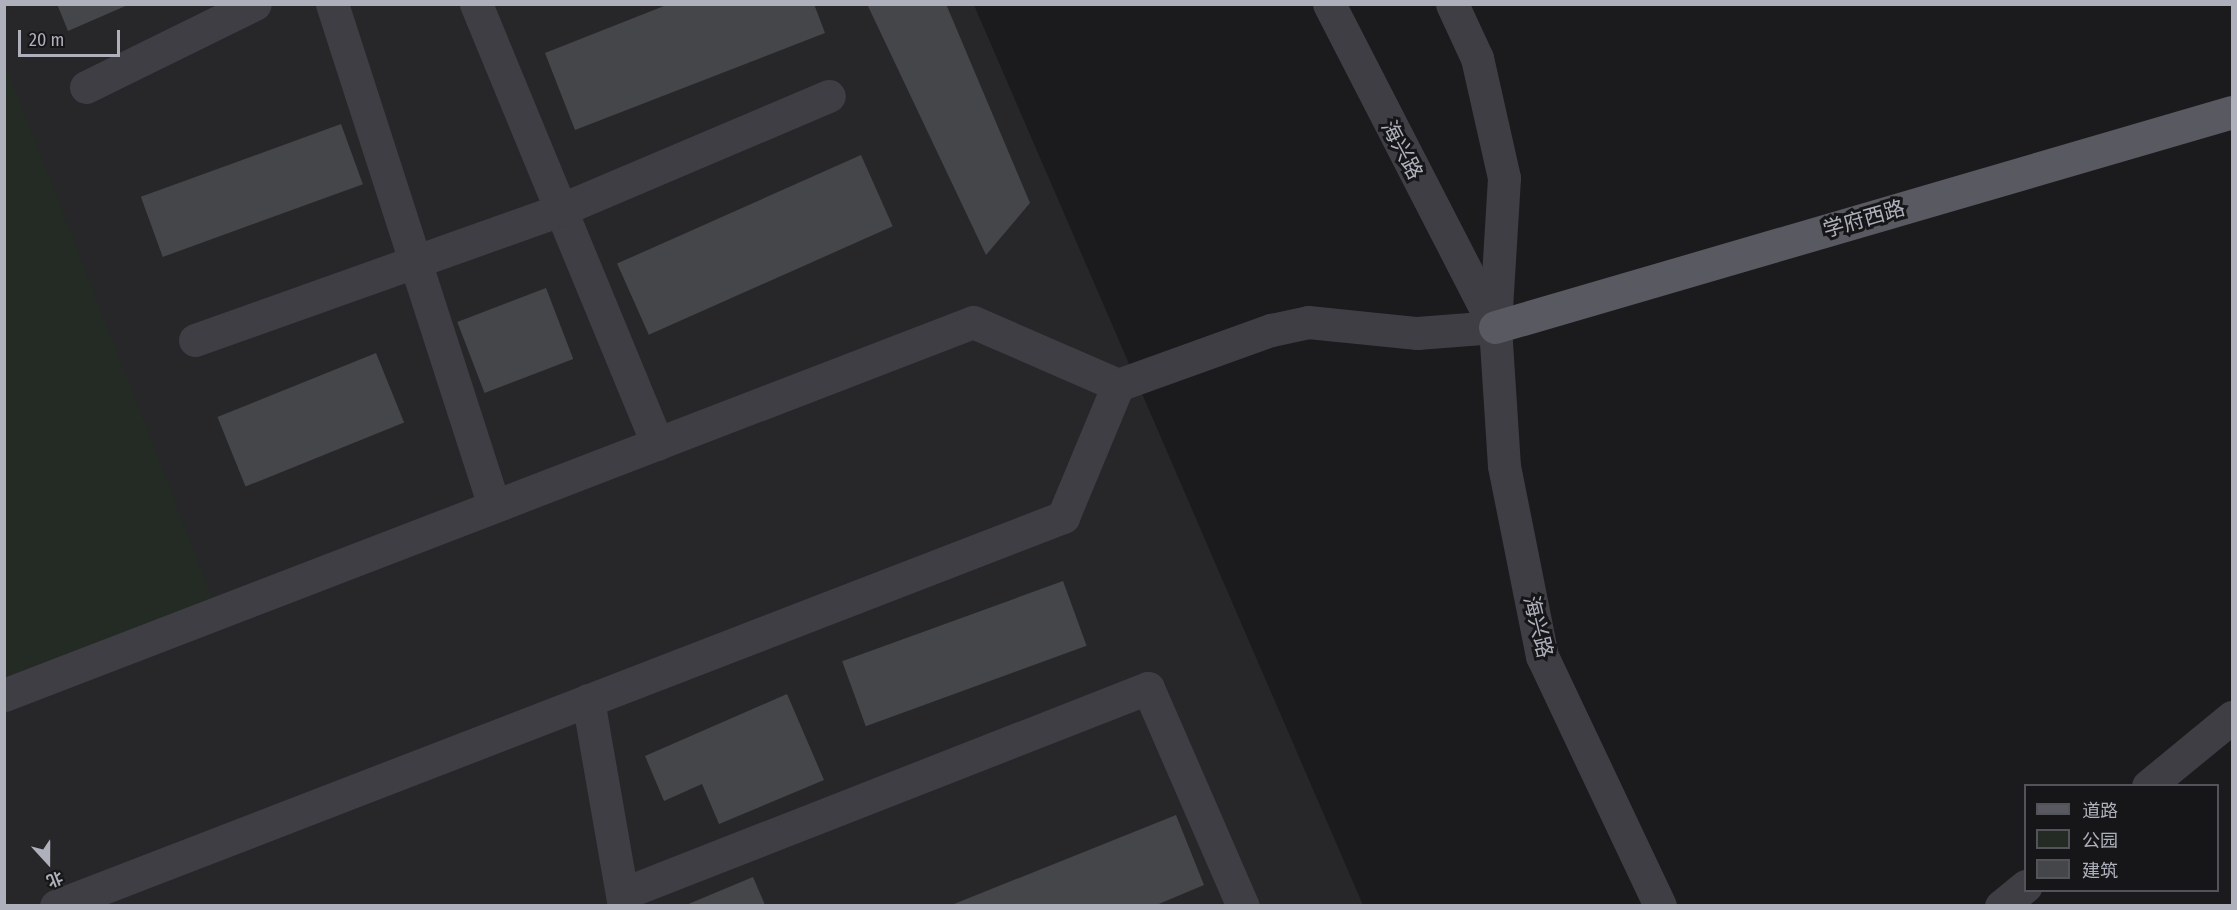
<!DOCTYPE html>
<meta charset="utf-8">
<style>
body{margin:0}
#map{position:relative;width:2237px;height:910px;overflow:hidden;background:#1b1b1d;font-family:"Fira Sans Condensed","Noto Sans SC",sans-serif}
div>[style]{position:absolute}
.built>*{inset:0;background:#27272a}
.green>*{inset:0;background:#232b24}
.building>*{inset:0;background:#45464a;transform-origin:0 0}
.minor>*{height:33px;margin:-16.5px;padding:0 16.5px;transform-origin:16.5px;border-radius:16.5px;background:#3e3e44}
.major>*{height:33px;margin:-16.5px;padding:0 16.5px;transform-origin:16.5px;border-radius:16.5px;background:#585961}
span{translate:-50% -50%;white-space:nowrap;text-align:center;line-height:1.15;-webkit-text-stroke:6px #161618;paint-order:stroke}
.street-label{font-size:21px;color:#aeb1bc}
.frame{position:absolute;inset:0;border:6px solid #aeb1bc;pointer-events:none}
.legend{position:absolute;left:2024px;top:784px;width:195px;height:108px;box-sizing:border-box;background:#161618;border:2px solid #53545a;margin:0;padding:8px 10px;list-style:none;font-size:18px;color:#aeb1bc}
.legend li{display:flex;align-items:center;gap:12px;height:30px}
.legend b{width:30px;border:2px solid #53545a}
.north{position:absolute;left:18px;top:832px;width:60px;height:60px;-webkit-text-stroke:4px #161618;paint-order:stroke;rotate:159deg;font-size:16px;font-weight:700;line-height:24px;text-align:center;color:#aeb1bc}
.north::after{content:'';display:block;margin:auto;width:21px;height:27px;background:#aeb1bc;clip-path:polygon(50% 0,100% 100%,50% 72%,0 100%)}
.scale{position:absolute;left:18px;top:30px;width:102px;height:27px;box-sizing:border-box;border:3px solid #aeb1bc;border-top:0;padding-left:8px;font-size:18px;line-height:21px;white-space:nowrap;color:#aeb1bc;-webkit-text-stroke:4px #161618;paint-order:stroke}
</style>
<div id="map">
<div class="built">
<i style="clip-path:polygon(5px 4px,974px 5px,1363px 905px,5px 906px)"></i>
</div>
<div class="green">
<i style="clip-path:polygon(4px 61px,218px 612px,4px 695px)"></i>
</div>
<div class="building">
<i style="clip-path:polygon(57px 4px,130px 4px,68px 31px)"></i>
<i style="clip-path:polygon(669px 4px,814px 4px,825px 33px,575px 130px,545px 53px)"></i>
<i style="clip-path:polygon(867px 4px,946px 4px,1030px 203px,986px 255px)"></i>
<i style="left:341px;top:124px;width:64px;height:213px;rotate:70deg"></i>
<i style="left:861px;top:155px;width:78px;height:267px;rotate:66deg"></i>
<i style="left:546px;top:288px;width:76px;height:95px;rotate:69deg"></i>
<i style="left:376px;top:353px;width:75px;height:171px;rotate:68deg"></i>
<i style="left:1063px;top:581px;width:69px;height:235px;rotate:70deg"></i>
<i style="clip-path:polygon(787px 694px,824px 780px,719px 824px,702px 784px,664px 801px,645px 756px)"></i>
<i style="clip-path:polygon(1176px 815px,1204px 885px,1154px 906px,949px 906px)"></i>
<i style="clip-path:polygon(753px 877px,765px 905px,686px 905px)"></i>
</div>
<div class="minor">
<i style="left:332px;top:4px;width:527px;rotate:72.11deg"></i>
<i style="left:476px;top:4px;width:476px;rotate:67.6deg"></i>
<i style="left:1329px;top:4px;width:363px;rotate:62.8deg"></i>
<i style="left:1452px;top:4px;width:60px;rotate:65.2deg"></i>
<i style="left:1477px;top:58px;width:123px;rotate:77.3deg"></i>
<i style="left:1504px;top:178px;width:149px;rotate:93.5deg"></i>
<i style="left:1495px;top:327px;width:139px;rotate:86.3deg"></i>
<i style="left:1504px;top:466px;width:194px;rotate:78.7deg"></i>
<i style="left:1542px;top:656px;width:276px;rotate:64.7deg"></i>
<i style="left:86px;top:87px;width:188px;rotate:-26.2deg"></i>
<i style="left:195px;top:340px;width:387px;rotate:-19.6deg"></i>
<i style="left:560px;top:210px;width:292px;rotate:-23deg"></i>
<i style="left:4px;top:695px;width:1038px;rotate:-21.05deg"></i>
<i style="left:973px;top:322px;width:158px;rotate:23.5deg"></i>
<i style="left:1118px;top:385px;width:163px;rotate:-19.8deg"></i>
<i style="left:1271px;top:330px;width:38px;rotate:-12deg"></i>
<i style="left:1308px;top:322px;width:110px;rotate:5.8deg"></i>
<i style="left:1417px;top:333px;width:78px;rotate:-4.4deg"></i>
<i style="left:588px;top:700px;width:209px;rotate:80.1deg"></i>
<i style="left:2148px;top:786px;width:109px;rotate:-39.4deg"></i>
<i style="left:622px;top:894px;width:565px;rotate:-21.39deg"></i>
<i style="left:1148px;top:688px;width:238px;rotate:66.5deg"></i>
<i style="left:56px;top:906px;width:1080px;rotate:-21.12deg"></i>
<i style="left:1063px;top:517px;width:143px;rotate:-67.4deg"></i>
<i style="left:2001px;top:906px;width:32px;rotate:-39deg"></i>
</div>
<div class="major">
<i style="left:1495px;top:327px;width:768px;rotate:-16.26deg"></i>
</div>
<div class="street-label">
<span style="left:1402px;top:150px;rotate:62deg">海兴路</span>
<span style="left:1864px;top:219px;rotate:-16deg">学府西路</span>
<span style="left:1538px;top:627px;rotate:76deg">海兴路</span>
</div>
<div class="frame"></div>
<ul class="legend">
<li><b style="height:8px;background:#585961"></b>道路</li>
<li><b style="height:16px;background:#232b24"></b>公园</li>
<li><b style="height:16px;background:#45464a"></b>建筑</li>
</ul>
<div class="north">北</div>
<div class="scale">20 m</div>
</div>
